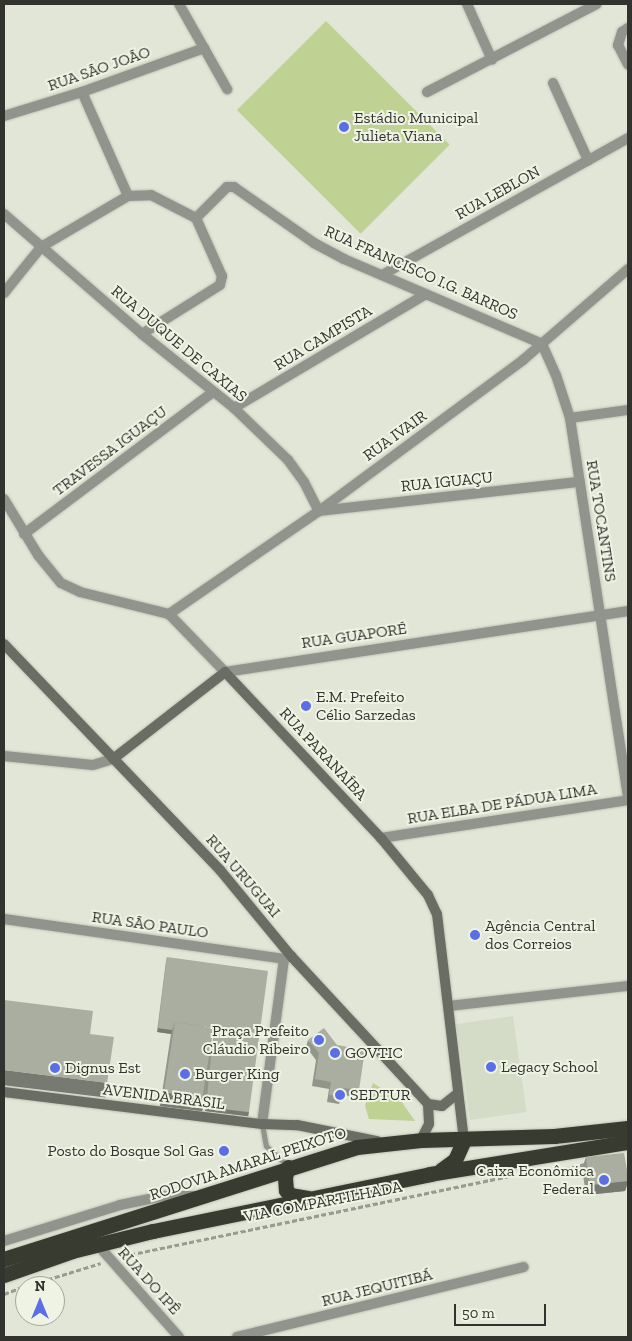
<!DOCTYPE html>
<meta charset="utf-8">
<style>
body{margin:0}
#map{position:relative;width:632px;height:1341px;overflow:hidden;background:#e1e6d7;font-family:"Zilla Slab",serif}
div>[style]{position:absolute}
.built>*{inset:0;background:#d4dbc6;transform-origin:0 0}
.green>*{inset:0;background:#bfd294;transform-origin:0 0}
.path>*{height:2.5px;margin-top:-1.25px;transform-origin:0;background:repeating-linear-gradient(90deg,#979b90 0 5px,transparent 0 7.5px)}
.roads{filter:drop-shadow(0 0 1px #bec2b5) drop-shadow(0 0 1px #bec2b5)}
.lane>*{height:5px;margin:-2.5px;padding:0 2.5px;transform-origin:2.5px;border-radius:2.5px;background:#91938d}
.street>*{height:10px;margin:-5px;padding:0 5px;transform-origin:5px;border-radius:5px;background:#91938d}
.secondary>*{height:10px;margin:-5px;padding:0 5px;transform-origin:5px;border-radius:5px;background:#6a6d64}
.highway>*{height:15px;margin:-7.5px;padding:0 7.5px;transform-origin:7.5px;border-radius:7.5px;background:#383c30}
.wall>*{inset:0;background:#91968a}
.shaded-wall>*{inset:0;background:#767a70;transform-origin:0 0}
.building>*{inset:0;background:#a9aea0;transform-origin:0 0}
.dots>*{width:14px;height:14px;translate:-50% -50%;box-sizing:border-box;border:2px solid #eef3e4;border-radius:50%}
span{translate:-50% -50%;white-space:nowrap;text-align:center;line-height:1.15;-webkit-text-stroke:4px #eef3e4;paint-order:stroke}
.street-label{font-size:16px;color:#32332e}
.poi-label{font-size:16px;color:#32332e}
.left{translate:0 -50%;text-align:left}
.right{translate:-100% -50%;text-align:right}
.frame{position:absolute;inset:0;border:5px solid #32332e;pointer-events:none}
.north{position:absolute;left:15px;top:1276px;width:50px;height:50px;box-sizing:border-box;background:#eef3e4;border:1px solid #a3a69b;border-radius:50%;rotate:0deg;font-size:14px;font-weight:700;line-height:20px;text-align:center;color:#32332e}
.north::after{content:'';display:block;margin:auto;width:18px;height:22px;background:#5a6fe5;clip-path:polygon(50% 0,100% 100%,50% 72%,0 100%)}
.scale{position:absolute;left:454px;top:1304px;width:92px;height:22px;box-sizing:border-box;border:2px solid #32332e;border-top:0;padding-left:6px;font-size:15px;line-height:18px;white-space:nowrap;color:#32332e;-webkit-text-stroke:4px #eef3e4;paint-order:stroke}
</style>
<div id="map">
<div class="built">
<i style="left:513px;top:1016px;width:97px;height:57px;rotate:82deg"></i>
</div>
<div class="green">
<i style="left:326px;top:21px;width:175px;height:126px;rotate:45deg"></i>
<i style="clip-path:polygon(373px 1083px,401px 1101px,415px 1121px,369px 1119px,365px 1106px)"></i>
</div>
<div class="path">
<i style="left:522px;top:1174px;width:29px;rotate:-2deg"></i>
<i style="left:551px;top:1173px;width:35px;rotate:-15deg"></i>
<i style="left:123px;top:1256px;width:399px;rotate:-11.7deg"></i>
<i style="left:26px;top:1286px;width:78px;rotate:-17deg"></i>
<i style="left:4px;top:1294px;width:22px;rotate:-21deg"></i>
</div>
<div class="roads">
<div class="lane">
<i style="left:262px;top:1124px;width:22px;rotate:80deg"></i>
<i style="left:266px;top:1146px;width:30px;rotate:42deg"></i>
</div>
<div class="street">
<i style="left:179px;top:4px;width:98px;rotate:60.5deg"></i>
<i style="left:467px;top:4px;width:61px;rotate:65.9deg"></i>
<i style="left:628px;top:28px;width:7px;rotate:146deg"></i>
<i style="left:622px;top:32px;width:14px;rotate:107deg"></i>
<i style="left:618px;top:45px;width:22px;rotate:63deg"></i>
<i style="left:553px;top:83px;width:85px;rotate:65.6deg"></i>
<i style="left:82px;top:92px;width:114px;rotate:66.1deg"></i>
<i style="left:128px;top:196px;width:23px;rotate:-2deg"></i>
<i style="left:151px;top:195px;width:51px;rotate:27.1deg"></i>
<i style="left:196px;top:218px;width:64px;rotate:65.9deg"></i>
<i style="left:222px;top:276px;width:9px;rotate:103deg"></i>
<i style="left:220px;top:285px;width:92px;rotate:147.9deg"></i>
<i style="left:427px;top:92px;width:191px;rotate:-27.4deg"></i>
<i style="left:4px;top:116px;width:82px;rotate:-17.1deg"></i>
<i style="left:82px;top:92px;width:130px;rotate:-19.8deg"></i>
<i style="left:4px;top:214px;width:183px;rotate:41deg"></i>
<i style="left:142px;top:334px;width:118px;rotate:38.8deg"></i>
<i style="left:234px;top:408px;width:75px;rotate:43.9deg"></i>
<i style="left:288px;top:460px;width:27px;rotate:54deg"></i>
<i style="left:304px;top:482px;width:33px;rotate:63deg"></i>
<i style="left:319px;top:511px;width:262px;rotate:-6.4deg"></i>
<i style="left:196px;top:218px;width:44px;rotate:-45deg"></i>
<i style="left:227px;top:187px;width:7px"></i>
<i style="left:234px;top:187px;width:98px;rotate:35deg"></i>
<i style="left:314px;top:243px;width:34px;rotate:28deg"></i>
<i style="left:344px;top:259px;width:215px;rotate:23.2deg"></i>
<i style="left:542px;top:344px;width:34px;rotate:66deg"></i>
<i style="left:556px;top:375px;width:45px;rotate:72deg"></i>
<i style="left:570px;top:418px;width:382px;rotate:81.3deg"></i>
<i style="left:382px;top:275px;width:282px;rotate:-29.1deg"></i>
<i style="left:4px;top:293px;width:59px;rotate:-51.2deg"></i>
<i style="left:41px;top:247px;width:101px;rotate:-30.4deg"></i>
<i style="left:234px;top:408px;width:223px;rotate:-30.7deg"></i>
<i style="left:570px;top:418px;width:59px;rotate:-7.9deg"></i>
<i style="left:4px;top:499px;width:66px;rotate:58.7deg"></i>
<i style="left:38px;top:555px;width:36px;rotate:51deg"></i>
<i style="left:61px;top:583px;width:21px;rotate:25deg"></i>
<i style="left:80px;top:592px;width:92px;rotate:13.9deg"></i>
<i style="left:169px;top:614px;width:81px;rotate:46deg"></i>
<i style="left:225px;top:672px;width:408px;rotate:-8.6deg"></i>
<i style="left:24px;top:534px;width:236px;rotate:-36.9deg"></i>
<i style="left:169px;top:614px;width:182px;rotate:-34.5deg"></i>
<i style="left:319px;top:511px;width:254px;rotate:-36.5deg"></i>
<i style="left:523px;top:360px;width:139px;rotate:-40.9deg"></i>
<i style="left:4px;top:756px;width:89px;rotate:5.8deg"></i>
<i style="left:93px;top:765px;width:21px;rotate:-17deg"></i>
<i style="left:381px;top:838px;width:250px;rotate:-8.7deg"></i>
<i style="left:4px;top:919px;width:283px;rotate:8.1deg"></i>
<i style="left:284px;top:959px;width:8px;rotate:-23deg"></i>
<i style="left:449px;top:1006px;width:180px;rotate:-6.4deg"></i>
<i style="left:262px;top:1124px;width:166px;rotate:-82.4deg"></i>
<i style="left:4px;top:1241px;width:121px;rotate:-17.2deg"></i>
<i style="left:120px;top:1205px;width:45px;rotate:-11.6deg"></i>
<i style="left:164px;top:1196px;width:30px"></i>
<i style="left:97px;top:1244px;width:124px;rotate:48.6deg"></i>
<i style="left:237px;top:1337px;width:295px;rotate:-13.7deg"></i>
</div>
<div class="secondary">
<i style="left:4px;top:644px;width:313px;rotate:46.3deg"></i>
<i style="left:220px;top:870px;width:112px;rotate:50.5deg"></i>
<i style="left:291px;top:956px;width:202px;rotate:47.2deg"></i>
<i style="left:428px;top:1104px;width:20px;rotate:87deg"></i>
<i style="left:429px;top:1124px;width:18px;rotate:117deg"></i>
<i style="left:113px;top:759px;width:142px;rotate:-37.8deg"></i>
<i style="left:225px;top:672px;width:228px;rotate:46.8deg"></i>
<i style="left:381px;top:838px;width:74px;rotate:50.5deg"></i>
<i style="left:428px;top:895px;width:21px;rotate:65deg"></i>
<i style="left:437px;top:914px;width:228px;rotate:83.2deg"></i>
<i style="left:4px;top:1092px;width:260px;rotate:7.1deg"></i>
<i style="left:262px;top:1124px;width:35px;rotate:2deg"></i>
<i style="left:297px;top:1125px;width:82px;rotate:11.3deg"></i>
<i style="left:428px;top:1104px;width:14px;rotate:8deg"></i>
<i style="left:442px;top:1106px;width:19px;rotate:-39deg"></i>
</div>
<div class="highway">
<i style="left:288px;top:1167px;width:10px;rotate:107deg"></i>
<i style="left:285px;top:1177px;width:13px;rotate:86deg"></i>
<i style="left:286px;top:1190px;width:6px;rotate:51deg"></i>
<i style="left:290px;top:1195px;width:18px;rotate:9deg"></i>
<i style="left:441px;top:1170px;width:17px;rotate:-36deg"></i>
<i style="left:455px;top:1160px;width:22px;rotate:-66deg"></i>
<i style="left:4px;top:1259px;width:370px;rotate:-17.6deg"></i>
<i style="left:357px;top:1147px;width:64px;rotate:-6.2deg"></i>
<i style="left:421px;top:1140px;width:133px;rotate:-1.7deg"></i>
<i style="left:554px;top:1136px;width:74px;rotate:-6.2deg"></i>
<i style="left:4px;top:1275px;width:72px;rotate:-19.4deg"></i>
<i style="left:72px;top:1251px;width:83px;rotate:-13.9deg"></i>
<i style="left:153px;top:1231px;width:283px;rotate:-11.6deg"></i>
<i style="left:430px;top:1174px;width:201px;rotate:-9.2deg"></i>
</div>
</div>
<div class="wall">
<i style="clip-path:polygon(167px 957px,249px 1112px,248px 1116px,205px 1111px,206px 1101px,202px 1111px,160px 1106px,171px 1034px,157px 1032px,166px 961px)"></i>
<i style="clip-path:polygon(308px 1040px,359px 1090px,356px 1097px,342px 1095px,339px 1104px,327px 1102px,329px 1089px,312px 1086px,316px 1060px,306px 1047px)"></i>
<i style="clip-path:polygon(586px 1157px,628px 1176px,628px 1183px,625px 1191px,586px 1195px,582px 1168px)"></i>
</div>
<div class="shaded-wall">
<i style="left:158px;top:1028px;width:14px;height:4px;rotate:8deg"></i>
<i style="left:4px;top:1070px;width:104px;height:15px;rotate:7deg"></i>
<i style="clip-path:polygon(165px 1092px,207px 1097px,202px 1111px,160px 1106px)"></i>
<i style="left:206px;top:1107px;width:43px;height:4px;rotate:7deg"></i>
<i style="clip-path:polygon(628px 1181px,625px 1191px,586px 1195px,590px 1185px)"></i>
</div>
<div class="building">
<i style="clip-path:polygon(167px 957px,268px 971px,249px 1112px,206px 1107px,214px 1028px,175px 1022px,172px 1030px,158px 1028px)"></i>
<i style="clip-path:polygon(4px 1000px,93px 1011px,90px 1034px,114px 1037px,107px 1083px,4px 1070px)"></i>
<i style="left:175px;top:1022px;width:39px;height:71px;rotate:9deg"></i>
<i style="clip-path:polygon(324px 1028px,337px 1045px,365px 1050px,359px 1090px,343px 1088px,341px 1096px,329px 1095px,331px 1082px,315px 1079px,319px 1053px,308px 1040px)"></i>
<i style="clip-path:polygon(624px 1153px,628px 1176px,628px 1181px,590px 1185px,586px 1157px)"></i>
</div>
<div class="dots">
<i style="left:344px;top:127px;background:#5a6fe5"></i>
<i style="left:306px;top:706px;background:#5a6fe5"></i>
<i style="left:475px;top:935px;background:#5a6fe5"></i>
<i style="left:319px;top:1040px;background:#5a6fe5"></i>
<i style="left:335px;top:1053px;background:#5a6fe5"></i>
<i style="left:491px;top:1067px;background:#5a6fe5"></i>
<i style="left:55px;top:1068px;background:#5a6fe5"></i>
<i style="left:185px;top:1074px;background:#5a6fe5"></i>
<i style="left:340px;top:1095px;background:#5a6fe5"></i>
<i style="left:224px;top:1151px;background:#5a6fe5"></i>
<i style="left:604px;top:1180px;background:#5a6fe5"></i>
</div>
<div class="street-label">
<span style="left:99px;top:69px;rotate:-19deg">RUA SÃO JOÃO</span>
<span style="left:498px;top:193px;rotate:-29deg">RUA LEBLON</span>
<span style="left:421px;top:273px;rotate:24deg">RUA FRANCISCO I.G. BARROS</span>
<span style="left:323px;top:338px;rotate:-31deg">RUA CAMPISTA</span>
<span style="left:179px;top:344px;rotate:40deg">RUA DUQUE DE CAXIAS</span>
<span style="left:395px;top:436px;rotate:-36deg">RUA IVAIR</span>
<span style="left:110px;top:451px;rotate:-37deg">TRAVESSA IGUAÇU</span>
<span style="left:447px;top:482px;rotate:-6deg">RUA IGUAÇU</span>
<span style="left:601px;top:521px;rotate:81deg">RUA TOCANTINS</span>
<span style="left:354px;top:636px;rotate:-8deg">RUA GUAPORÉ</span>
<span style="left:323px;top:754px;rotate:47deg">RUA PARANAÍBA</span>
<span style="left:502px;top:804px;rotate:-9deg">RUA ELBA DE PÁDUA LIMA</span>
<span style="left:243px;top:876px;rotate:49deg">RUA URUGUAI</span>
<span style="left:150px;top:925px;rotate:8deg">RUA SÃO PAULO</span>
<span style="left:164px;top:1097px;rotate:7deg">AVENIDA BRASIL</span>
<span style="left:248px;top:1164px;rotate:-18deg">RODOVIA AMARAL PEIXOTO</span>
<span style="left:323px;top:1202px;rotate:-11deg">VIA COMPARTILHADA</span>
<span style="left:149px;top:1281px;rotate:48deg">RUA DO IPÊ</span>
<span style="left:377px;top:1288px;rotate:-14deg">RUA JEQUITIBÁ</span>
</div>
<div class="poi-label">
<span class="left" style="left:354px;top:127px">Estádio Municipal<br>Julieta Viana</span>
<span class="left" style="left:316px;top:706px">E.M. Prefeito<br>Célio Sarzedas</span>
<span class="left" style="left:485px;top:935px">Agência Central<br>dos Correios</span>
<span class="right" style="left:309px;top:1040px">Praça Prefeito<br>Cláudio Ribeiro</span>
<span class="left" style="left:345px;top:1053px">GOVTIC</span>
<span class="left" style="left:501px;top:1067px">Legacy School</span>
<span class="left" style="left:65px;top:1068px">Dignus Est</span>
<span class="left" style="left:195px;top:1074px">Burger King</span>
<span class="left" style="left:350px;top:1095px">SEDTUR</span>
<span class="right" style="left:214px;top:1151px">Posto do Bosque Sol Gas</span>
<span class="right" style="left:594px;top:1180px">Caixa Econômica<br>Federal</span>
</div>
<div class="frame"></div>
<div class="north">N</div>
<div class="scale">50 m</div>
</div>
